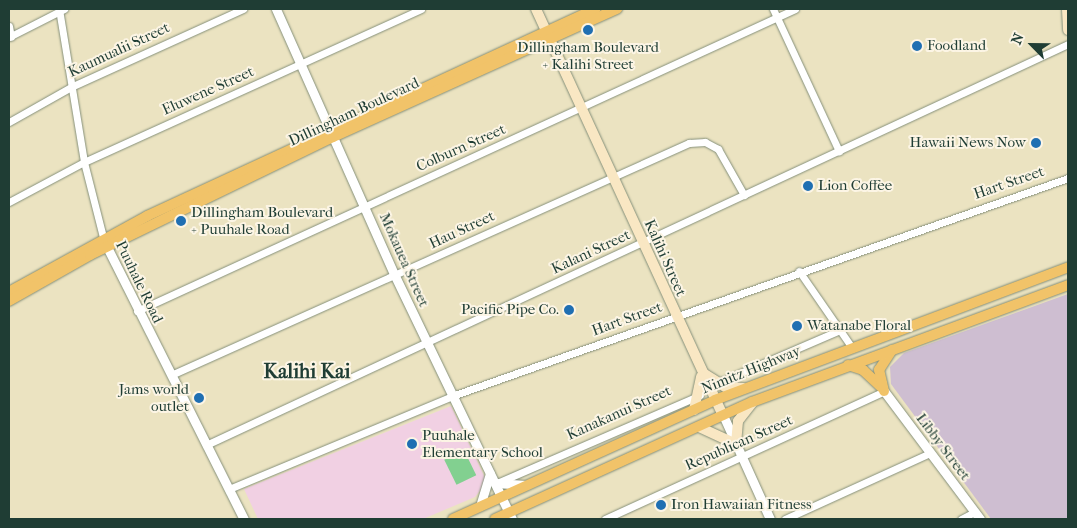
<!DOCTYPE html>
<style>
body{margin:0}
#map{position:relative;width:1077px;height:528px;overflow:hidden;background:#ebe3c1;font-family:"IM FELL French Canon",serif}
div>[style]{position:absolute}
.built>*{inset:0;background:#f1d0e3}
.industrial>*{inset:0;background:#cebed1}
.green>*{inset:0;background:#82d090;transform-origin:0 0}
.roads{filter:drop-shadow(0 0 1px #85907a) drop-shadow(0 0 1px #85907a)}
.minor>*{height:7px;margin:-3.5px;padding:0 3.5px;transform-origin:3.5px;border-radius:3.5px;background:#fff}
.tertiary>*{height:9px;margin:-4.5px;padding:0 4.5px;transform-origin:4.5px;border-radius:4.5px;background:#fff}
.secondary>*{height:10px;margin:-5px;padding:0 5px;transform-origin:5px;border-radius:5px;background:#f9e7c3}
.primary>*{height:10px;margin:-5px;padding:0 5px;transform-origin:5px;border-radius:5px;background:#f1c369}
.dots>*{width:14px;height:14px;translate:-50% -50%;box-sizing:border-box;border:2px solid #fcf5e5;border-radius:50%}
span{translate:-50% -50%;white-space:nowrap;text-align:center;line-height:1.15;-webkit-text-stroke:4px #fcf5e5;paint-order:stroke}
.poi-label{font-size:15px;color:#1f3d34}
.left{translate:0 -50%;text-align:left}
.right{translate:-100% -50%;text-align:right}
.street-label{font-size:15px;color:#1f3d34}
.district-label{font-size:20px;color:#1f3d34;font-weight:700}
.frame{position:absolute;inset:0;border:10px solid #1f3d34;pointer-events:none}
.north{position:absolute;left:1007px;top:20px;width:50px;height:50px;-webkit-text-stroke:4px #fcf5e5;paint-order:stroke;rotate:293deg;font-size:14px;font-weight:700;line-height:20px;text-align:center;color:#1f3d34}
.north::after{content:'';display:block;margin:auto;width:18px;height:22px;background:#1f3d34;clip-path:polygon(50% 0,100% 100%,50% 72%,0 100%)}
</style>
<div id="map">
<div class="built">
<i style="clip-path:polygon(451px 406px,487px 482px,475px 497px,423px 519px,258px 519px,244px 489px)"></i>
</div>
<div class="industrial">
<i style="clip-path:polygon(1068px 294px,1068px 519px,991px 519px,891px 384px,890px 367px,904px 353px)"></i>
</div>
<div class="green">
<i style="left:464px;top:450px;width:28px;height:22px;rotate:64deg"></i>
</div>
<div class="roads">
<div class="minor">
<i style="left:59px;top:9px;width:155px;rotate:80.7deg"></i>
<i style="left:84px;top:162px;width:77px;rotate:75.8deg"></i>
<i style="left:773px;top:9px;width:157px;rotate:65.1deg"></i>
<i style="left:9px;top:26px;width:11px;rotate:80deg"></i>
<i style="left:9px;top:37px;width:62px;rotate:-27deg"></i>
<i style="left:9px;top:122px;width:73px;rotate:-29.4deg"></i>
<i style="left:73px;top:86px;width:187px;rotate:-24.4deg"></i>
<i style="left:9px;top:202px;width:85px;rotate:-28.1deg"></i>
<i style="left:84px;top:162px;width:370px;rotate:-24.4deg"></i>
<i style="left:799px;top:271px;width:91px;rotate:55.3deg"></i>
<i style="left:137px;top:311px;width:724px;rotate:-24.65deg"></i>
<i style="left:171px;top:375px;width:568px;rotate:-24.13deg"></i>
<i style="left:689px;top:143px;width:16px;rotate:-4deg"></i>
<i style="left:705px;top:142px;width:15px;rotate:28deg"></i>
<i style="left:718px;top:149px;width:53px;rotate:60.5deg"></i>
<i style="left:717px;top:383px;width:132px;rotate:-23.3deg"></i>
<i style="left:206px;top:445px;width:951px;rotate:-24.95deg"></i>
<i style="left:497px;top:483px;width:221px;rotate:-23.4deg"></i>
<i style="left:229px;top:489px;width:242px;rotate:-22.6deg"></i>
<i style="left:452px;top:396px;width:653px;rotate:-19.49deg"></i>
<i style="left:605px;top:519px;width:307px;rotate:-24.6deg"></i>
<i style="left:785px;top:519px;width:159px;rotate:-24.5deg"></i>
<i style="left:961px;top:519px;width:16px;rotate:-27deg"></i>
</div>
<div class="tertiary">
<i style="left:276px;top:9px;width:292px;rotate:66deg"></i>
<i style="left:395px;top:276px;width:270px;rotate:64.3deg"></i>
<i style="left:104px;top:241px;width:311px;rotate:63.3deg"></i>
<i style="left:884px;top:391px;width:160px;rotate:53.1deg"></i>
<i style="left:723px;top:415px;width:114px;rotate:65.7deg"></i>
<i style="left:496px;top:483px;width:30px;rotate:4deg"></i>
<i style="left:480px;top:506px;width:34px;rotate:-73deg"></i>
</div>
<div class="secondary">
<i style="left:536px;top:9px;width:447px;rotate:65.3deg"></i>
<i style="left:1067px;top:9px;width:21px;rotate:87deg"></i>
<i style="left:703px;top:373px;width:26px;rotate:32deg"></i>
<i style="left:725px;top:387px;width:18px;rotate:3deg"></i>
<i style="left:694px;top:410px;width:34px;rotate:-78deg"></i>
<i style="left:699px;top:427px;width:41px;rotate:24.7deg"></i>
<i style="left:736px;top:444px;width:23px;rotate:-85deg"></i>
<i style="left:738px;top:421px;width:23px;rotate:-52deg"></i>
</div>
<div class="primary">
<i style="left:9px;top:292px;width:158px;rotate:-28.8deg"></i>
<i style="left:147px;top:216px;width:494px;rotate:-24.8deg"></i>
<i style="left:9px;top:301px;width:93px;rotate:-29.6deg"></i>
<i style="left:90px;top:255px;width:270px;rotate:-25.9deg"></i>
<i style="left:333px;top:137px;width:312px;rotate:-24.3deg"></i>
<i style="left:848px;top:365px;width:16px;rotate:18deg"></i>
<i style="left:863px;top:370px;width:26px;rotate:43deg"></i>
<i style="left:884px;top:391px;width:22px;rotate:-103deg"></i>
<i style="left:879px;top:370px;width:24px;rotate:-57deg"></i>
<i style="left:453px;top:519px;width:288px;rotate:-24.4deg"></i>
<i style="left:715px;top:400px;width:377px;rotate:-20.6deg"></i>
<i style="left:495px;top:519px;width:282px;rotate:-24.5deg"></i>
<i style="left:752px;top:402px;width:337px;rotate:-20.3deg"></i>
</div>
</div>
<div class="dots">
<i style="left:588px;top:30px;background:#1f6fb2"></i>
<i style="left:917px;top:46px;background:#1f6fb2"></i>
<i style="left:1036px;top:143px;background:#1f6fb2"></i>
<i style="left:808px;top:186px;background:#1f6fb2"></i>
<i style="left:181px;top:221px;background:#1f6fb2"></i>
<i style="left:569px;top:310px;background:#1f6fb2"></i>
<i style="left:797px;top:326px;background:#1f6fb2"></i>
<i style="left:199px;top:398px;background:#1f6fb2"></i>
<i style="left:412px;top:444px;background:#1f6fb2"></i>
<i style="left:661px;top:505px;background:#1f6fb2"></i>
</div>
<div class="poi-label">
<span class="left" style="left:927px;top:46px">Foodland</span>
<span style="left:588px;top:56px">Dillingham Boulevard<br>+ Kalihi Street</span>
<span class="right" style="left:1026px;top:143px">Hawaii News Now</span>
<span class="left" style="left:818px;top:186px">Lion Coffee</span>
<span class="left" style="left:191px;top:221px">Dillingham Boulevard<br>+ Puuhale Road</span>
<span class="right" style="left:559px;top:310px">Pacific Pipe Co.</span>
<span class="left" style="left:807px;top:326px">Watanabe Floral</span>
<span class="right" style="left:189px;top:398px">Jams world<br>outlet</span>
<span class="left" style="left:422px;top:444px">Puuhale<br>Elementary School</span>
<span class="left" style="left:671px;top:505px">Iron Hawaiian Fitness</span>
</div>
<div class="street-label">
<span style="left:119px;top:50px;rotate:-25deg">Kaumualii Street</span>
<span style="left:208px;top:91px;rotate:-24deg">Eluwene Street</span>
<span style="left:354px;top:112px;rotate:-25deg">Dillingham Boulevard</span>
<span style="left:461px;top:148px;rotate:-24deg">Colburn Street</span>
<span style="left:1009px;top:183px;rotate:-19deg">Hart Street</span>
<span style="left:462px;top:230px;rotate:-25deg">Hau Street</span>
<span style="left:591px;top:252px;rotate:-25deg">Kalani Street</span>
<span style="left:665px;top:258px;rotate:66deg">Kalihi Street</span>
<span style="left:404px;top:260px;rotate:66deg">Mokauea Street</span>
<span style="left:139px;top:282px;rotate:64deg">Puuhale Road</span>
<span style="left:627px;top:319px;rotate:-20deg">Hart Street</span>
<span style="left:751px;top:370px;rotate:-22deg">Nimitz Highway</span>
<span style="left:619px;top:413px;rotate:-24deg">Kanakanui Street</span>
<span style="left:739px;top:443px;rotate:-24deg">Republican Street</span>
<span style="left:943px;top:447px;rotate:53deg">Libby Street</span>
</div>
<div class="district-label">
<span style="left:307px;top:371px">Kalihi Kai</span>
</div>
<div class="frame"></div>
<div class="north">N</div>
</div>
